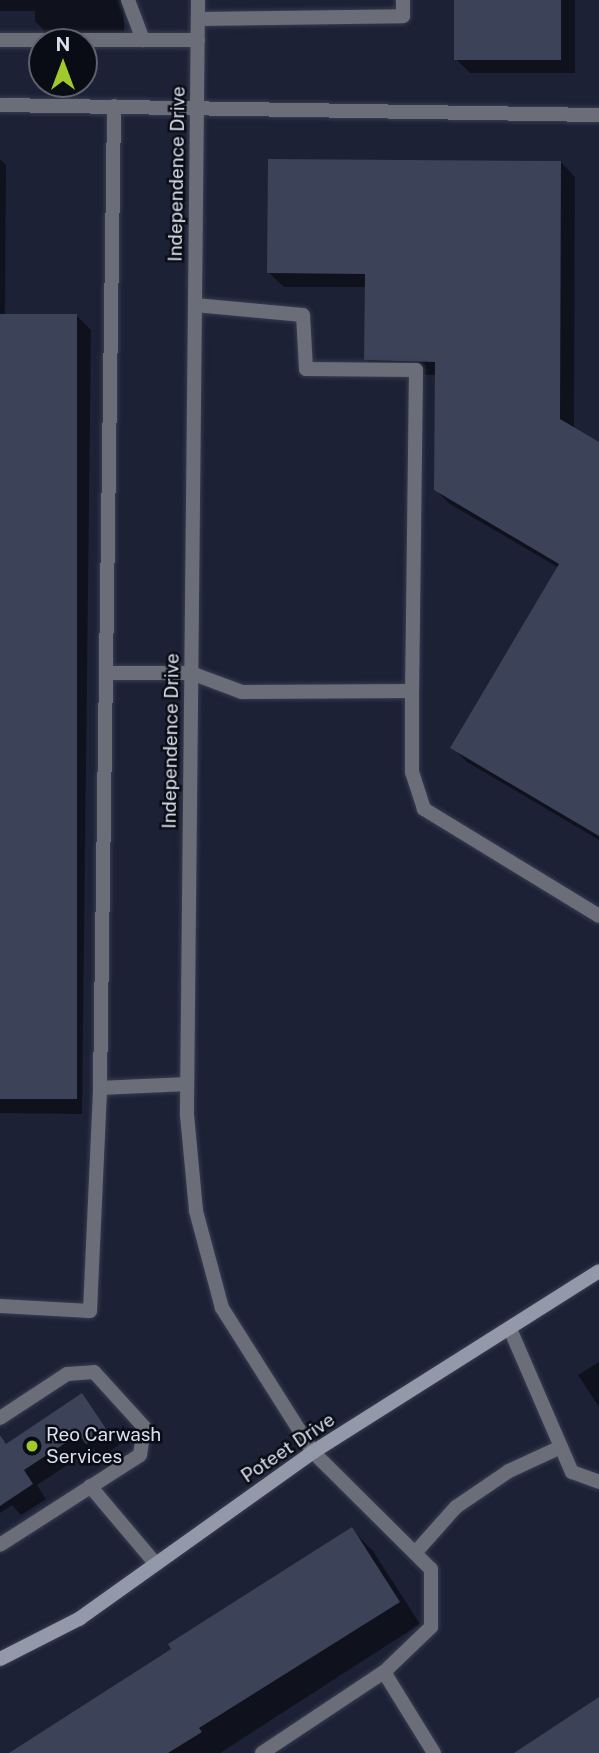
<!DOCTYPE html>
<style>
body{margin:0}
#map{position:relative;width:599px;height:1753px;overflow:hidden;background:#1d2136;font-family:"Public Sans",sans-serif}
div>[style]{position:absolute}
.shadow>*{inset:0;background:#0007}
.building>*{inset:0;background:#3c4258;transform-origin:0 0}
.roads{filter:drop-shadow(0 0 2px #383c50) drop-shadow(0 0 2px #383c50)}
.lane>*{height:14px;margin:-7px;padding:0 7px;transform-origin:7px;border-radius:7px;background:#6b6e79}
.street>*{height:14px;margin:-7px;padding:0 7px;transform-origin:7px;border-radius:7px;background:#6b6e79}
.secondary>*{height:14px;margin:-7px;padding:0 7px;transform-origin:7px;border-radius:7px;background:#9499aa}
.dots>*{width:19px;height:19px;translate:-50% -50%;box-sizing:border-box;border:4px solid #0a0c15;border-radius:50%}
span{translate:-50% -50%;white-space:nowrap;text-align:center;line-height:1.15;-webkit-text-stroke:5px #0a0c15;paint-order:stroke}
.street-label{font-size:19px;color:#dce0ee}
.poi-label{font-size:19px;color:#dce0ee}
.left{translate:0 -50%;text-align:left}
.north{position:absolute;left:28px;top:28px;width:70px;height:70px;box-sizing:border-box;background:#0a0c15;border:2px solid #5e616c;border-radius:50%;rotate:0deg;font-size:19px;font-weight:700;line-height:28px;text-align:center;color:#dce0ee}
.north::after{content:'';display:block;margin:auto;width:24px;height:32px;background:#a0c92b;clip-path:polygon(50% 0,100% 100%,50% 72%,0 100%)}
</style>
<div id="map">
<div class="shadow">
<i style="clip-path:polygon(0 0,124px 0,124px 36px,49px 36px,35px 21px,35px 11px,0 11px)"></i>
<i style="clip-path:polygon(456px 0,575px 0,575px 73px,470px 73px,456px 59px)"></i>
<i style="clip-path:polygon(0 159px,6px 165px,5px 315px,77px 316px,91px 330px,82px 1114px,0 1113px)"></i>
<i style="clip-path:polygon(561px 162px,575px 177px,574px 429px,599px 444px,599px 840px,467px 762px,453px 748px,559px 568px,450px 504px,436px 490px,437px 375px,380px 374px,366px 359px,366px 287px,284px 287px,269px 273px)"></i>
<i style="clip-path:polygon(599px 1362px,599px 1407px,578px 1375px)"></i>
<i style="clip-path:polygon(81px 1395px,119px 1445px,101px 1457px,93px 1448px,37px 1485px,46px 1499px,21px 1515px,12px 1505px,0 1513px,0 1450px)"></i>
<i style="clip-path:polygon(352px 1530px,373px 1551px,420px 1624px,220px 1753px,12px 1753px)"></i>
</div>
<div class="building">
<i style="left:454px;top:0;width:107px;height:60px"></i>
<i style="clip-path:polygon(268px 159px,561px 161px,560px 419px,599px 442px,599px 836px,450px 748px,559px 564px,434px 490px,435px 362px,364px 360px,365px 274px,267px 273px)"></i>
<i style="left:0;top:314px;width:77px;height:785px"></i>
<i style="clip-path:polygon(82px 1393px,107px 1430px,86px 1444px,79px 1434px,24px 1470px,33px 1484px,0 1506px,0 1435px,6px 1444px)"></i>
<i style="clip-path:polygon(352px 1527px,400px 1602px,199px 1728px,202px 1732px,168px 1753px,9px 1753px,171px 1649px,168px 1644px)"></i>
<i style="clip-path:polygon(599px 1697px,599px 1753px,514px 1753px)"></i>
</div>
<div class="roads">
<div class="lane">
<i style="left:128px;top:0;width:43px;rotate:69.4deg"></i>
<i style="left:198px;top:19px;width:205px;rotate:-0.8deg"></i>
<i style="left:403px;top:16px;width:16px;rotate:-90deg"></i>
<i style="left:0;top:40px;width:198px"></i>
<i style="left:0;top:105px;width:599px;rotate:0.96deg"></i>
<i style="left:195px;top:305px;width:108px;rotate:5.3deg"></i>
<i style="left:303px;top:315px;width:54px;rotate:86.8deg"></i>
<i style="left:306px;top:369px;width:110px;rotate:0.5deg"></i>
<i style="left:416px;top:370px;width:321px;rotate:90.7deg"></i>
<i style="left:106px;top:673px;width:85px"></i>
<i style="left:191px;top:673px;width:54px;rotate:20.4deg"></i>
<i style="left:242px;top:692px;width:170px;rotate:-0.3deg"></i>
<i style="left:412px;top:691px;width:81px;rotate:90deg"></i>
<i style="left:412px;top:772px;width:39px;rotate:72deg"></i>
<i style="left:424px;top:809px;width:205px;rotate:31.4deg"></i>
<i style="left:100px;top:1088px;width:982px;rotate:-89.18deg"></i>
<i style="left:0;top:1306px;width:90px;rotate:3.2deg"></i>
<i style="left:90px;top:1311px;width:223px;rotate:-87.4deg"></i>
<i style="left:100px;top:1088px;width:87px;rotate:-2.6deg"></i>
<i style="left:510px;top:1329px;width:156px;rotate:66.6deg"></i>
<i style="left:572px;top:1472px;width:29px;rotate:20deg"></i>
<i style="left:0;top:1418px;width:80px;rotate:-33.3deg"></i>
<i style="left:67px;top:1374px;width:27px;rotate:-4deg"></i>
<i style="left:94px;top:1372px;width:74px;rotate:47.7deg"></i>
<i style="left:144px;top:1427px;width:28px;rotate:98deg"></i>
<i style="left:140px;top:1455px;width:166px;rotate:147.3deg"></i>
<i style="left:313px;top:1452px;width:166px;rotate:44.8deg"></i>
<i style="left:431px;top:1569px;width:58px;rotate:90deg"></i>
<i style="left:431px;top:1627px;width:65px;rotate:136.2deg"></i>
<i style="left:90px;top:1486px;width:102px;rotate:49.8deg"></i>
<i style="left:415px;top:1553px;width:62px;rotate:-48.3deg"></i>
<i style="left:456px;top:1507px;width:64px;rotate:-34.2deg"></i>
<i style="left:509px;top:1471px;width:57px;rotate:-24.8deg"></i>
<i style="left:262px;top:1753px;width:146px;rotate:-33.6deg"></i>
<i style="left:384px;top:1672px;width:95px;rotate:58.3deg"></i>
</div>
<div class="street">
<i style="left:198px;top:0;width:1115px;rotate:90.57deg"></i>
<i style="left:187px;top:1115px;width:96px;rotate:84.6deg"></i>
<i style="left:196px;top:1211px;width:100px;rotate:75deg"></i>
<i style="left:222px;top:1308px;width:170px;rotate:57.7deg"></i>
</div>
<div class="secondary">
<i style="left:0;top:1659px;width:89px;rotate:-26.9deg"></i>
<i style="left:79px;top:1619px;width:287px;rotate:-35.5deg"></i>
<i style="left:313px;top:1452px;width:338px;rotate:-32.3deg"></i>
</div>
</div>
<div class="dots">
<i style="left:32px;top:1446px;background:#a0c92b"></i>
</div>
<div class="street-label">
<span style="left:177px;top:174px;rotate:-89deg">Independence Drive</span>
<span style="left:171px;top:741px;rotate:-89deg">Independence Drive</span>
<span style="left:288px;top:1448px;rotate:-34deg">Poteet Drive</span>
</div>
<div class="poi-label">
<span class="left" style="left:46px;top:1446px">Reo Carwash<br>Services</span>
</div>
<div class="north">N</div>
</div>
